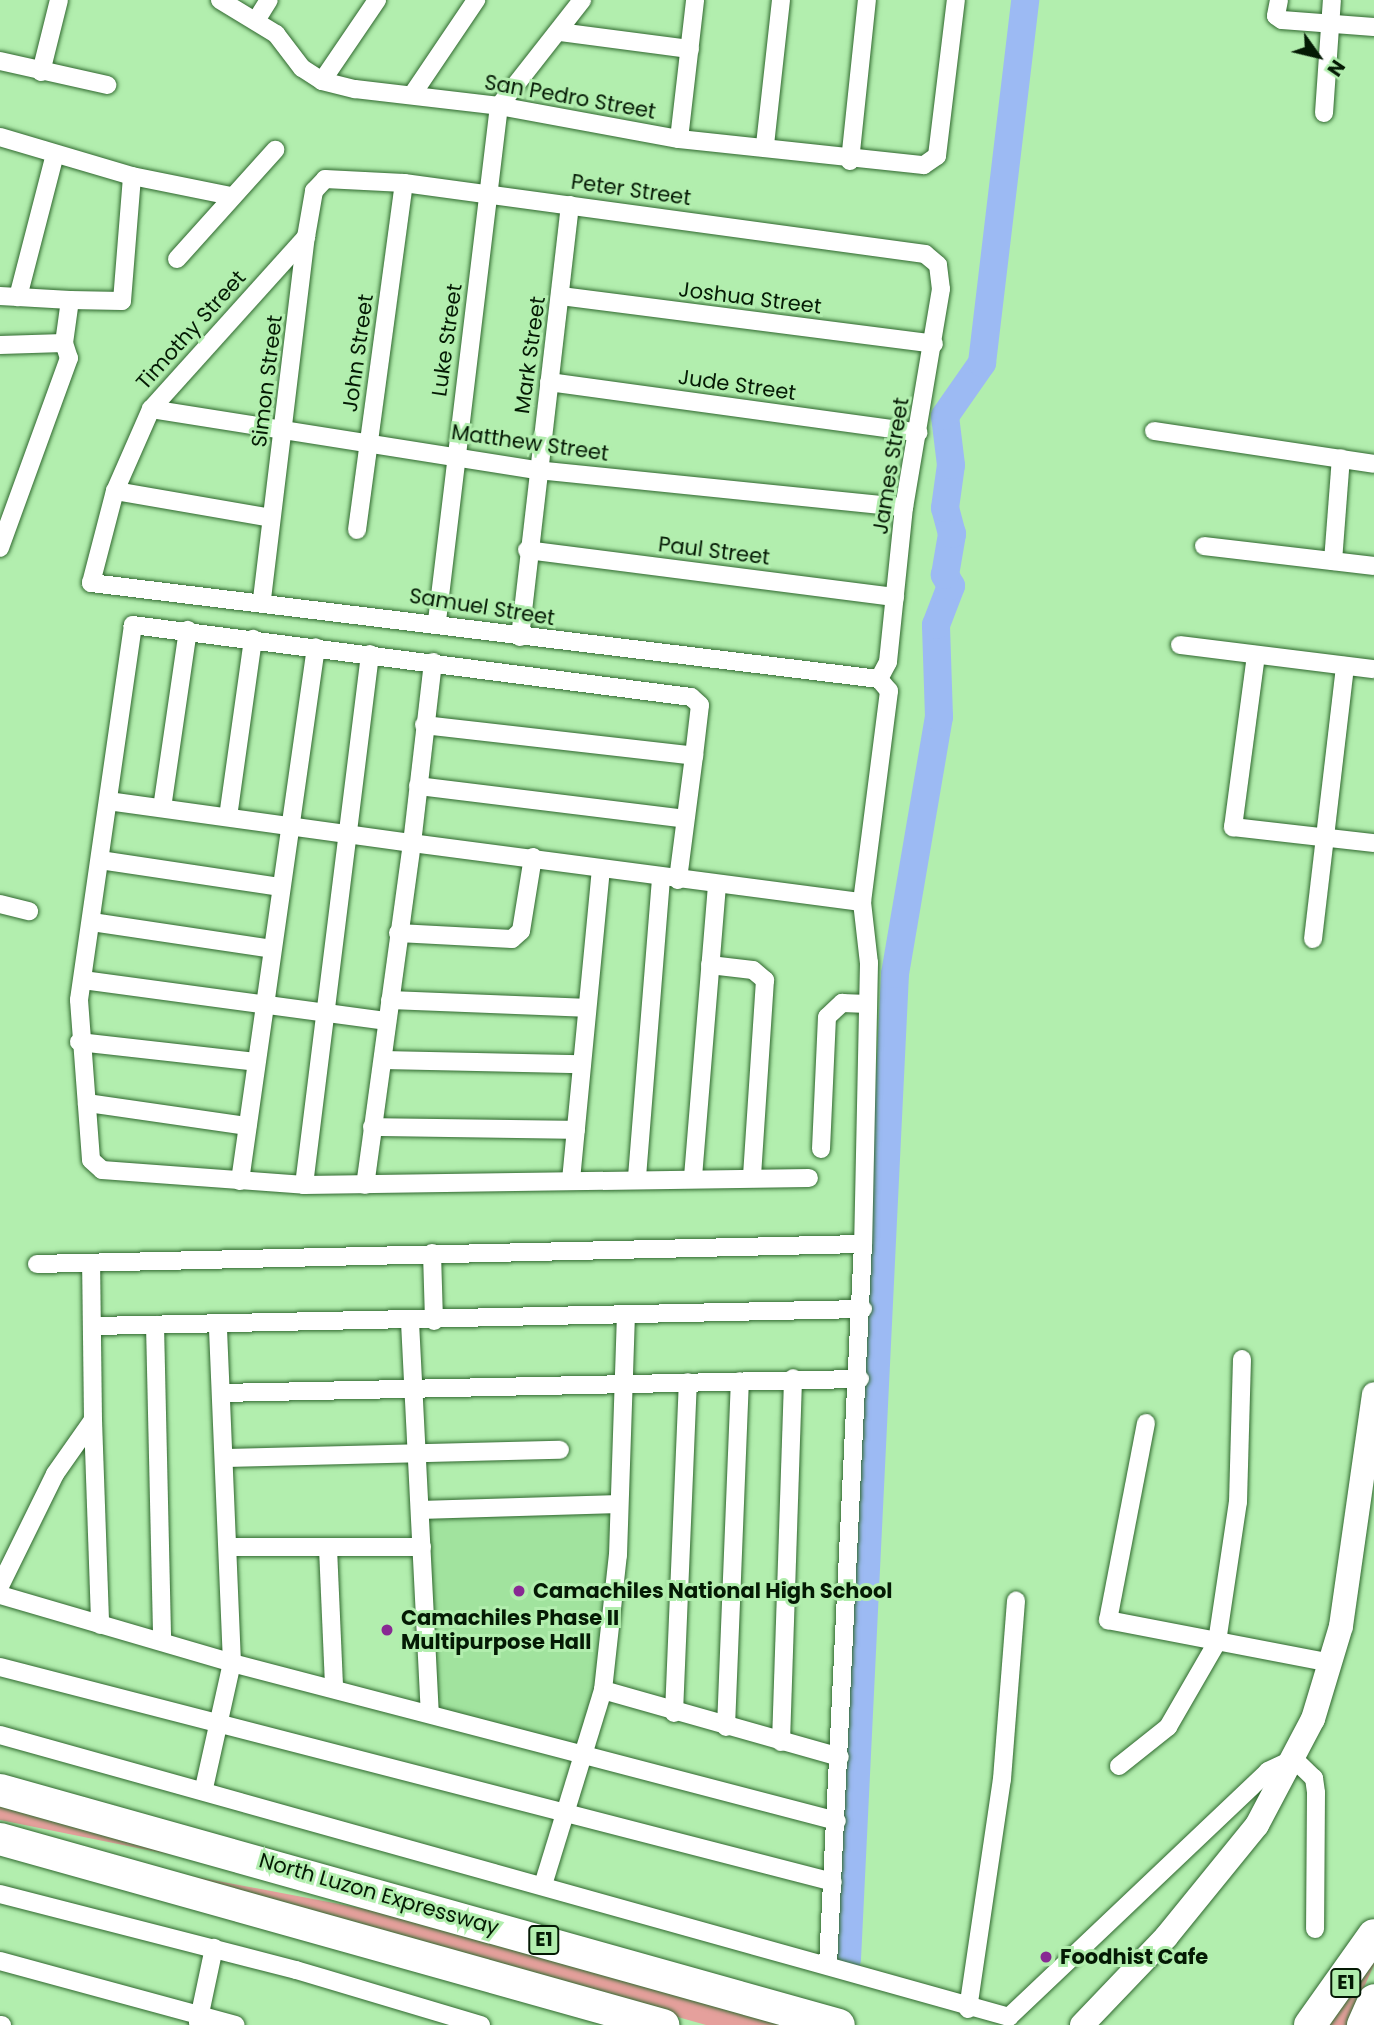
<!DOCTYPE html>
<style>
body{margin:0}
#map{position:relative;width:1374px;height:2025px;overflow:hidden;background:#b2eeae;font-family:Poppins,sans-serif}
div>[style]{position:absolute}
.built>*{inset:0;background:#a1e39e}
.green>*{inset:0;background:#e5a09c}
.river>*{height:28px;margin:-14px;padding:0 14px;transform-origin:14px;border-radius:14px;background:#9cbaf3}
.roads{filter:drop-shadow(0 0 2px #30682f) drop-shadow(0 0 2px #30682f)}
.street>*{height:18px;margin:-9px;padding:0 9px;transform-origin:9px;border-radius:9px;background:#fff}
.secondary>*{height:24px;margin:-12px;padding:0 12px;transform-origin:12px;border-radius:12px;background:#fff}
.highway>*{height:32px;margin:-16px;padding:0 16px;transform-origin:16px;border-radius:16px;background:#fff}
.dots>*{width:19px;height:19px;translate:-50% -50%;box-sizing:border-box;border:4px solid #b2eeae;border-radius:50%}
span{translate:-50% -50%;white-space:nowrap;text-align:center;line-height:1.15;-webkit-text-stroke:6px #b2eeae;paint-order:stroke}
.shield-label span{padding:2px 5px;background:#b2eeae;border:2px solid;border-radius:5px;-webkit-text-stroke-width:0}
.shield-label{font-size:19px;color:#041a04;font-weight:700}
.street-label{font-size:21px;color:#041a04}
.poi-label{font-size:21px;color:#041a04;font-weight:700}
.left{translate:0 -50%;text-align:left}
.north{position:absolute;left:1283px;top:21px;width:70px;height:70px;-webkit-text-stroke:5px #b2eeae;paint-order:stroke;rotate:124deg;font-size:19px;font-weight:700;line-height:28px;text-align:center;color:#041a04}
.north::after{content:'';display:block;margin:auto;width:24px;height:32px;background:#041a04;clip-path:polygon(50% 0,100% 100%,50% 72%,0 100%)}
</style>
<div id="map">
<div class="built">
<i style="clip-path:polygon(613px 1507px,607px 1634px,590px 1722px,572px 1753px,432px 1717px,426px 1514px)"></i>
</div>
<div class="green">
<i style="clip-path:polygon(0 1797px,192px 1859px,0 1820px)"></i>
<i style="clip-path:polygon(165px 1871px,392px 1914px,792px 2025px,706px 2025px)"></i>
<i style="clip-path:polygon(1374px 1947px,1374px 1965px,1347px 2025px,1323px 2025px)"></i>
</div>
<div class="river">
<i style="left:847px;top:1959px;width:986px;rotate:-87.21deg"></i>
<i style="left:895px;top:974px;width:261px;rotate:-80.3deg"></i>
<i style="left:939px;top:717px;width:92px;rotate:-91.9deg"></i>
<i style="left:936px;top:625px;width:42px;rotate:-69deg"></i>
<i style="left:951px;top:586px;width:13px;rotate:-119deg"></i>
<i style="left:945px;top:575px;width:42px;rotate:-80.3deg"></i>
<i style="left:952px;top:534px;width:27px;rotate:-105deg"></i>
<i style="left:945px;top:508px;width:43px;rotate:-82.1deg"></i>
<i style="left:951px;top:465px;width:49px;rotate:-97deg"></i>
<i style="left:945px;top:416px;width:65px;rotate:-55.1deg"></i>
<i style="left:982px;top:363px;width:366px;rotate:-83.2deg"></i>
</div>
<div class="roads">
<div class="street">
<i style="left:220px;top:0;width:66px;rotate:31.3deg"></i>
<i style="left:276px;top:34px;width:43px;rotate:52.6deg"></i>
<i style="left:302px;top:68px;width:24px;rotate:33deg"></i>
<i style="left:322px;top:81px;width:34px;rotate:14deg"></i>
<i style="left:355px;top:89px;width:145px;rotate:6.7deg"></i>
<i style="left:499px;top:106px;width:183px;rotate:10.4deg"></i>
<i style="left:679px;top:139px;width:246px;rotate:6.1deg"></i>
<i style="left:924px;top:165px;width:16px;rotate:-35deg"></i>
<i style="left:937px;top:156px;width:157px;rotate:-83.1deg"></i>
<i style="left:1279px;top:0;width:16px;rotate:101deg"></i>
<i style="left:1276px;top:16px;width:7px;rotate:34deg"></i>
<i style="left:1282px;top:20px;width:92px;rotate:4.4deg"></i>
<i style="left:257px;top:19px;width:22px;rotate:-58deg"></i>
<i style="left:560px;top:32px;width:131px;rotate:7.5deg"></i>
<i style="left:0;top:61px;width:110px;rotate:12.6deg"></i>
<i style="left:41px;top:72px;width:74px;rotate:-76deg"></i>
<i style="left:322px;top:81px;width:98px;rotate:-55.8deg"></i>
<i style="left:412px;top:95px;width:115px;rotate:-56deg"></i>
<i style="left:1324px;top:113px;width:113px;rotate:-86deg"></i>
<i style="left:0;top:137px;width:138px;rotate:16.5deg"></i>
<i style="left:132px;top:176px;width:101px;rotate:11.4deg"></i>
<i style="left:679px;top:139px;width:140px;rotate:-83.4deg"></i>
<i style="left:765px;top:145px;width:146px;rotate:-83.7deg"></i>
<i style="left:55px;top:154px;width:148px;rotate:104.5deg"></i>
<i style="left:18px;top:297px;width:52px;rotate:3.3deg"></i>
<i style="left:70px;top:300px;width:43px;rotate:97.9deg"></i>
<i style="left:850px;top:161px;width:162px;rotate:-84deg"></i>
<i style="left:177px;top:259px;width:147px;rotate:-48deg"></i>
<i style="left:0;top:296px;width:18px;rotate:3deg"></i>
<i style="left:561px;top:296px;width:376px;rotate:7.3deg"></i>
<i style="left:70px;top:300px;width:52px;rotate:1.1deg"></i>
<i style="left:122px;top:301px;width:125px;rotate:-85.4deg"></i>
<i style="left:0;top:345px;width:64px;rotate:-1.8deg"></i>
<i style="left:64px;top:343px;width:16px;rotate:72deg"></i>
<i style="left:69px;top:358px;width:202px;rotate:110deg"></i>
<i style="left:549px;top:382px;width:373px;rotate:7.8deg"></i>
<i style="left:151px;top:409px;width:391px;rotate:9deg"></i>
<i style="left:537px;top:470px;width:369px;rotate:5.8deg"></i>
<i style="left:1154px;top:431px;width:222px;rotate:8.5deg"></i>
<i style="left:115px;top:491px;width:158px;rotate:9.8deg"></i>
<i style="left:357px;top:530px;width:350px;rotate:-82.3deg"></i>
<i style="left:1204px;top:546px;width:171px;rotate:6.7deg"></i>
<i style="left:527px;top:550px;width:371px;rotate:7.3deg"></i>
<i style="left:1333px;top:561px;width:103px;rotate:-85.6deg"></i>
<i style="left:262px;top:599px;width:365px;rotate:-83.1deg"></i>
<i style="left:306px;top:237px;width:47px;rotate:-80.1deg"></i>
<i style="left:314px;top:191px;width:16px;rotate:-47deg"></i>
<i style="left:325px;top:179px;width:79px;rotate:2.9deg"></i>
<i style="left:404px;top:183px;width:526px;rotate:7.76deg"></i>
<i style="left:925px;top:254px;width:17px;rotate:40deg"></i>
<i style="left:938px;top:265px;width:24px;rotate:83deg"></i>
<i style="left:941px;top:289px;width:221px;rotate:99.6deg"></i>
<i style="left:904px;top:507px;width:156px;rotate:95.9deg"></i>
<i style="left:888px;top:662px;width:19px;rotate:118deg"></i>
<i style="left:879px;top:679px;width:794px;rotate:-173.05deg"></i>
<i style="left:91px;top:583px;width:95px;rotate:-75.4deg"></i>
<i style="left:115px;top:491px;width:90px;rotate:-66.3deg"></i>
<i style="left:151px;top:409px;width:232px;rotate:-48deg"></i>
<i style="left:437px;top:621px;width:519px;rotate:-83.14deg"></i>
<i style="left:499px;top:106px;width:135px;rotate:-51.9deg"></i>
<i style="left:520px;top:637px;width:435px;rotate:-83.4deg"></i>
<i style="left:1180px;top:645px;width:195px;rotate:7.1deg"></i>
<i style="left:1256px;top:655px;width:174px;rotate:97.6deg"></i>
<i style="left:1233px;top:827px;width:142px;rotate:6.5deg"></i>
<i style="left:433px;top:662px;width:182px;rotate:96.6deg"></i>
<i style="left:412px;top:843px;width:454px;rotate:7.5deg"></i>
<i style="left:862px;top:902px;width:61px;rotate:83.5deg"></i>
<i style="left:869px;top:963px;width:281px;rotate:91.2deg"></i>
<i style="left:424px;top:725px;width:272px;rotate:6.5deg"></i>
<i style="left:694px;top:756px;width:125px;rotate:97.4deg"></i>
<i style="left:694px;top:756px;width:51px;rotate:-83.3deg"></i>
<i style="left:700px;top:705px;width:12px;rotate:-138deg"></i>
<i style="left:691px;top:697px;width:563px;rotate:-172.65deg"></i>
<i style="left:133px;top:625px;width:379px;rotate:98.2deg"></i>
<i style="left:79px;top:1000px;width:160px;rotate:85.7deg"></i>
<i style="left:91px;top:1160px;width:15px;rotate:42deg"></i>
<i style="left:102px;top:1170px;width:203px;rotate:4.2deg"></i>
<i style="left:304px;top:1185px;width:505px;rotate:-0.79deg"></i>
<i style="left:418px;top:786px;width:269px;rotate:7deg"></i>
<i style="left:108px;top:801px;width:307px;rotate:7.9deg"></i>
<i style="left:412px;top:843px;width:345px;rotate:97.8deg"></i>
<i style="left:162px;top:808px;width:180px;rotate:-81.7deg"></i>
<i style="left:228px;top:817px;width:180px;rotate:-82deg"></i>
<i style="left:100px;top:860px;width:183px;rotate:8.5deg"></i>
<i style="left:862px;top:902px;width:213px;rotate:-82.7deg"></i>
<i style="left:889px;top:691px;width:16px;rotate:-130deg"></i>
<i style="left:0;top:904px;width:30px;rotate:14deg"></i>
<i style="left:92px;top:922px;width:182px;rotate:8.5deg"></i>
<i style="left:398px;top:933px;width:114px;rotate:3deg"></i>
<i style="left:512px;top:939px;width:12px;rotate:-42deg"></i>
<i style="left:521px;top:931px;width:75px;rotate:-80.8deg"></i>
<i style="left:1313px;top:939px;width:275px;rotate:-83.3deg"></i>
<i style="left:710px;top:965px;width:43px;rotate:6.6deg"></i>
<i style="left:753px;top:970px;width:16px;rotate:40deg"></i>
<i style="left:765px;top:980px;width:198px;rotate:93.8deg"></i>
<i style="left:83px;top:980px;width:307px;rotate:7.7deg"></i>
<i style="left:390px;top:1000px;width:197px;rotate:2.3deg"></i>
<i style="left:79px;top:1042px;width:178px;rotate:6.4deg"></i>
<i style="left:383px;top:1060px;width:199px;rotate:1.2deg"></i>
<i style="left:87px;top:1103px;width:162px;rotate:8.2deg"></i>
<i style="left:372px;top:1127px;width:204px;rotate:0.8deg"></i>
<i style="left:821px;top:1149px;width:132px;rotate:-87.4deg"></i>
<i style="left:827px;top:1017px;width:21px;rotate:-43deg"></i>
<i style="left:842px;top:1003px;width:26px;rotate:2deg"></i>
<i style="left:637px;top:1177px;width:301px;rotate:-85.4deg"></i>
<i style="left:693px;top:1177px;width:291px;rotate:-85.3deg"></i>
<i style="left:571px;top:1180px;width:313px;rotate:-84.5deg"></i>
<i style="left:240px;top:1181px;width:539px;rotate:-81.9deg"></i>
<i style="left:304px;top:1185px;width:535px;rotate:-82.91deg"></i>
<i style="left:432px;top:1253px;width:68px;rotate:88.3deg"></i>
<i style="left:37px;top:1264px;width:826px;rotate:-1.39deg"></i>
<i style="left:863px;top:1244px;width:721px;rotate:92.78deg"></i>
<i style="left:410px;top:1322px;width:390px;rotate:87.1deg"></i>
<i style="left:155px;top:1325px;width:316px;rotate:88.7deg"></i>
<i style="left:95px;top:1326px;width:768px;rotate:-1.27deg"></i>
<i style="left:221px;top:1393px;width:639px;rotate:-1.26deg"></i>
<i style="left:93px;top:1420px;width:205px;rotate:88deg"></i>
<i style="left:1146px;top:1423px;width:201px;rotate:100.9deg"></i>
<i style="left:1108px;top:1620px;width:227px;rotate:10.9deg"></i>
<i style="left:225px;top:1458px;width:335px;rotate:-1.4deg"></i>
<i style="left:420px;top:1510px;width:199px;rotate:-1.7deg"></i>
<i style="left:228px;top:1547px;width:194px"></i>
<i style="left:328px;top:1548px;width:139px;rotate:87.5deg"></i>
<i style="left:0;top:1586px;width:125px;rotate:-63.8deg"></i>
<i style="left:55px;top:1474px;width:66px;rotate:-54.9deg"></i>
<i style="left:93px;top:1420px;width:156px;rotate:-90.7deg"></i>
<i style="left:0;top:1595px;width:242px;rotate:16.3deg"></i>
<i style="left:232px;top:1663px;width:625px;rotate:14.64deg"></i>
<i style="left:0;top:1667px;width:860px;rotate:14.47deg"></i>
<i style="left:603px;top:1690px;width:246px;rotate:15.8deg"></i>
<i style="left:674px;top:1713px;width:331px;rotate:-87.6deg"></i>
<i style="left:726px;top:1727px;width:346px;rotate:-87.7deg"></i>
<i style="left:0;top:1735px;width:1048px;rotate:15.61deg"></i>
<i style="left:1009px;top:2017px;width:357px;rotate:-43.5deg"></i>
<i style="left:1268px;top:1771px;width:29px;rotate:-25deg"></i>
<i style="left:1294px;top:1759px;width:28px;rotate:44deg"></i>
<i style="left:1314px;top:1778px;width:15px;rotate:82deg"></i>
<i style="left:1316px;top:1793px;width:136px;rotate:90.4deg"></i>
<i style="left:781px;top:1742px;width:364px;rotate:-88.1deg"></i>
<i style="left:1119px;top:1766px;width:63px;rotate:-38.5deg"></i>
<i style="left:1168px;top:1727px;width:98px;rotate:-60deg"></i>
<i style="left:1217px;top:1642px;width:142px;rotate:-81.5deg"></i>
<i style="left:1238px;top:1502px;width:143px;rotate:-88.4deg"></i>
<i style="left:204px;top:1788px;width:128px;rotate:-77.4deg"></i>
<i style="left:232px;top:1663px;width:336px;rotate:-92.4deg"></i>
<i style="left:543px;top:1885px;width:204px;rotate:-72.9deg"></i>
<i style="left:603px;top:1690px;width:136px;rotate:-83.7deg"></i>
<i style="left:618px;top:1555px;width:240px;rotate:-88.1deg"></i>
<i style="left:0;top:1894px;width:306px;rotate:14.4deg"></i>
<i style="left:296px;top:1970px;width:193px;rotate:16.6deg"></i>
<i style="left:0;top:1961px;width:244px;rotate:15.2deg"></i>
<i style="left:968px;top:2009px;width:232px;rotate:-81.6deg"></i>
<i style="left:1002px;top:1779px;width:179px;rotate:-85.5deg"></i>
<i style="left:198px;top:2023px;width:77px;rotate:-78deg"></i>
<i style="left:0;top:2025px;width:2px"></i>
</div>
<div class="secondary">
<i style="left:1082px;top:2025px;width:122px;rotate:-46.3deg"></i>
<i style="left:1166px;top:1937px;width:144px;rotate:-50.9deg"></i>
<i style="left:1257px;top:1825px;width:120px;rotate:-62.2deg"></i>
<i style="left:1313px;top:1719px;width:97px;rotate:-73.2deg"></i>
<i style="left:1341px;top:1626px;width:234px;rotate:-81.9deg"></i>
</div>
<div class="highway">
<i style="left:0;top:1790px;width:871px;rotate:15.65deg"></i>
<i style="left:0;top:1839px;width:689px;rotate:15.67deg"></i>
<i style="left:1310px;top:2025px;width:110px;rotate:-54.6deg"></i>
<i style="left:1363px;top:2025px;width:27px;rotate:-66deg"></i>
</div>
</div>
<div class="dots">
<i style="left:519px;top:1591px;background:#882993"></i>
<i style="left:387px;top:1630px;background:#882993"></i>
<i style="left:1046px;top:1957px;background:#882993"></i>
</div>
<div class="shield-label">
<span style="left:544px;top:1940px">E1</span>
<span style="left:1346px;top:1983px">E1</span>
</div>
<div class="street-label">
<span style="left:570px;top:97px;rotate:10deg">San Pedro Street</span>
<span style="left:631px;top:190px;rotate:8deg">Peter Street</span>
<span style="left:750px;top:298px;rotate:7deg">Joshua Street</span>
<span style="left:191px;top:330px;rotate:-48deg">Timothy Street</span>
<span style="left:447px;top:340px;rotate:-82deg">Luke Street</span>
<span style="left:358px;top:353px;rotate:-82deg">John Street</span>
<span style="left:530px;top:355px;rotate:-82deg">Mark Street</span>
<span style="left:267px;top:381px;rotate:-83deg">Simon Street</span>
<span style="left:737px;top:385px;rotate:8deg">Jude Street</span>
<span style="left:530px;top:443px;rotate:8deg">Matthew Street</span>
<span style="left:891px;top:466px;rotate:-81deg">James Street</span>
<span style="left:714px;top:551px;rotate:7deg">Paul Street</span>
<span style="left:482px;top:607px;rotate:9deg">Samuel Street</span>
<span style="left:379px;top:1894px;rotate:16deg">North Luzon Expressway</span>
</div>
<div class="poi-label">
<span class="left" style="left:533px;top:1591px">Camachiles National High School</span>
<span class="left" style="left:401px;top:1630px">Camachiles Phase II<br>Multipurpose Hall</span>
<span class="left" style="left:1060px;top:1957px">Foodhist Cafe</span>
</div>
<div class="north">N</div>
</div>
